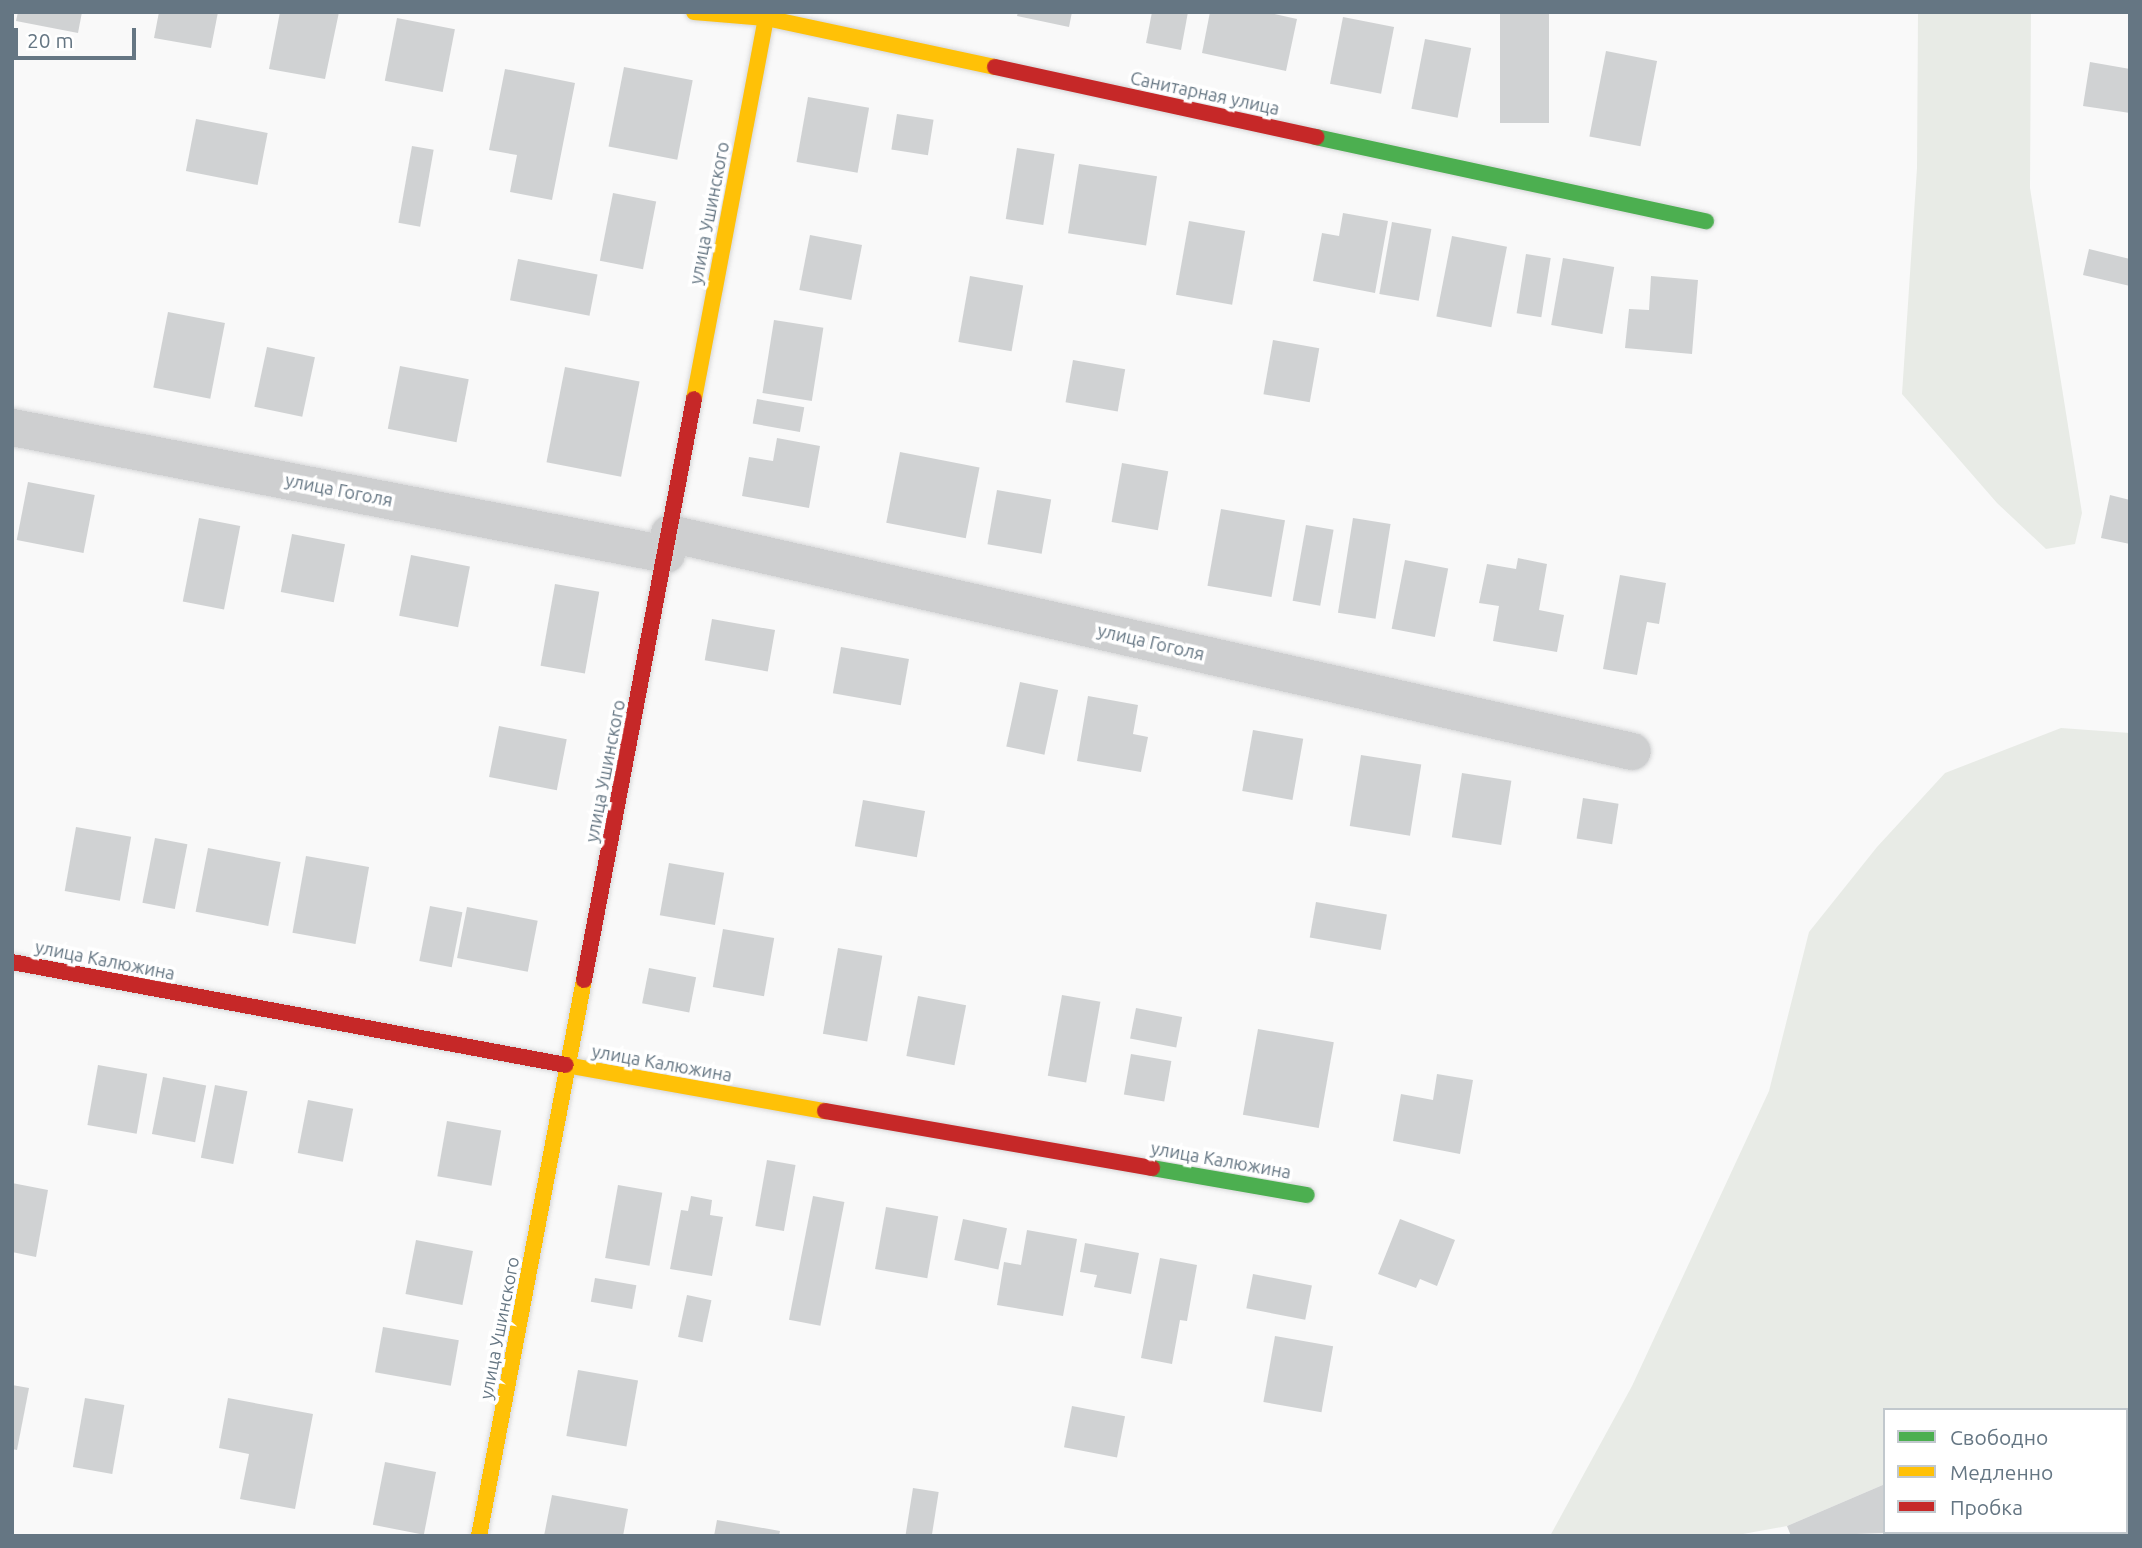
<!DOCTYPE html>
<meta charset="utf-8">
<style>
body{margin:0}
#map{position:relative;width:2142px;height:1548px;overflow:hidden;background:#f9f9f9;font-family:Ubuntu,sans-serif}
div>[style]{position:absolute}
.green>*{inset:0;background:#e8ebe6}
.building>*{inset:0;background:#d0d2d3;transform-origin:0 0}
.roads{filter:drop-shadow(0 0 2px #d5d6d7) drop-shadow(0 0 2px #d5d6d7)}
.street>*{height:37px;margin:-18.5px;padding:0 18.5px;transform-origin:18.5px;border-radius:18.5px;background:#cecfd0}
.fast>*{height:16px;margin:-8px;padding:0 8px;transform-origin:8px;border-radius:8px;background:#4caf50}
.slow>*{height:16px;margin:-8px;padding:0 8px;transform-origin:8px;border-radius:8px;background:#ffc107}
.jam>*{height:16px;margin:-8px;padding:0 8px;transform-origin:8px;border-radius:8px;background:#c62828}
span{translate:-50% -50%;white-space:nowrap;text-align:center;line-height:1.15;-webkit-text-stroke:7px #fff;paint-order:stroke}
.street-label{font-size:18px;color:#657683}
.frame{position:absolute;inset:0;border:14px solid #657683;pointer-events:none}
.legend{position:absolute;left:1883px;top:1408px;width:245px;height:126px;box-sizing:border-box;background:#fff;border:2px solid #c1c8cd;margin:0;padding:9px 12px;list-style:none;font-size:21px;color:#657683}
.legend li{display:flex;align-items:center;gap:14px;height:35px}
.legend b{width:35px;border:2px solid #c1c8cd}
.scale{position:absolute;left:14px;top:28px;width:122px;height:32px;box-sizing:border-box;border:4px solid #657683;border-top:0;padding-left:9px;font-size:21px;line-height:24px;white-space:nowrap;color:#657683;-webkit-text-stroke:5px #fff;paint-order:stroke}
</style>
<div id="map">
<div class="green">
<i style="clip-path:polygon(1918px 12px,2031px 12px,2030px 188px,2082px 513px,2075px 544px,2046px 549px,1997px 503px,1902px 394px,1917px 168px)"></i>
<i style="clip-path:polygon(2061px 728px,2130px 733px,2130px 1536px,2111px 1532px,2126px 1532px,2126px 1410px,1885px 1410px,1885px 1484px,1787px 1526px,1732px 1536px,1550px 1536px,1632px 1386px,1769px 1091px,1809px 932px,1877px 847px,1945px 773px)"></i>
</div>
<div class="building">
<i style="clip-path:polygon(18px 12px,82px 12px,78px 33px,16px 21px)"></i>
<i style="clip-path:polygon(159px 12px,218px 12px,211px 48px,154px 38px)"></i>
<i style="clip-path:polygon(280px 12px,339px 12px,325px 79px,269px 69px)"></i>
<i style="clip-path:polygon(1018px 12px,1072px 12px,1069px 27px,1017px 16px)"></i>
<i style="clip-path:polygon(1152px 12px,1188px 12px,1181px 50px,1146px 43px)"></i>
<i style="clip-path:polygon(1210px 12px,1265px 12px,1297px 19px,1286px 71px,1202px 53px)"></i>
<i style="left:1500px;top:12px;width:49px;height:111px"></i>
<i style="left:1343px;top:17px;width:52px;height:68px;rotate:11deg"></i>
<i style="left:397px;top:18px;width:59px;height:64px;rotate:11deg"></i>
<i style="left:1425px;top:39px;width:47px;height:71px;rotate:11deg"></i>
<i style="left:1606px;top:51px;width:52px;height:87px;rotate:11deg"></i>
<i style="clip-path:polygon(2090px 62px,2130px 69px,2130px 113px,2083px 106px)"></i>
<i style="left:624px;top:67px;width:70px;height:81px;rotate:11deg"></i>
<i style="clip-path:polygon(505px 69px,575px 83px,552px 200px,510px 192px,517px 155px,489px 150px)"></i>
<i style="left:808px;top:97px;width:62px;height:66px;rotate:10deg"></i>
<i style="left:897px;top:114px;width:37px;height:36px;rotate:9deg"></i>
<i style="left:196px;top:119px;width:73px;height:53px;rotate:11deg"></i>
<i style="left:412px;top:146px;width:22px;height:78px;rotate:10deg"></i>
<i style="left:1017px;top:148px;width:38px;height:72px;rotate:9deg"></i>
<i style="left:1079px;top:164px;width:79px;height:70px;rotate:9deg"></i>
<i style="left:613px;top:193px;width:44px;height:69px;rotate:11deg"></i>
<i style="clip-path:polygon(1343px 213px,1388px 221px,1375px 293px,1313px 281px,1322px 233px,1339px 236px)"></i>
<i style="left:1189px;top:221px;width:57px;height:75px;rotate:10deg"></i>
<i style="left:1392px;top:222px;width:40px;height:73px;rotate:10deg"></i>
<i style="left:810px;top:235px;width:53px;height:56px;rotate:11deg"></i>
<i style="left:1452px;top:236px;width:56px;height:82px;rotate:11deg"></i>
<i style="clip-path:polygon(2089px 249px,2130px 259px,2130px 286px,2083px 275px)"></i>
<i style="left:1526px;top:254px;width:25px;height:60px;rotate:9deg"></i>
<i style="left:1563px;top:258px;width:52px;height:68px;rotate:10deg"></i>
<i style="left:518px;top:259px;width:81px;height:42px;rotate:11deg"></i>
<i style="left:970px;top:276px;width:54px;height:67px;rotate:10deg"></i>
<i style="clip-path:polygon(1651px 276px,1698px 280px,1692px 354px,1625px 348px,1629px 309px,1649px 310px)"></i>
<i style="left:168px;top:312px;width:58px;height:77px;rotate:11deg"></i>
<i style="left:774px;top:320px;width:50px;height:74px;rotate:9deg"></i>
<i style="left:1273px;top:340px;width:47px;height:55px;rotate:10deg"></i>
<i style="left:267px;top:347px;width:49px;height:61px;rotate:12deg"></i>
<i style="left:1073px;top:360px;width:53px;height:43px;rotate:10deg"></i>
<i style="left:400px;top:366px;width:70px;height:64px;rotate:11deg"></i>
<i style="left:565px;top:367px;width:76px;height:97px;rotate:11deg"></i>
<i style="left:757px;top:399px;width:48px;height:25px;rotate:10deg"></i>
<i style="clip-path:polygon(777px 438px,820px 446px,809px 508px,742px 496px,749px 457px,773px 461px)"></i>
<i style="left:900px;top:452px;width:81px;height:72px;rotate:11deg"></i>
<i style="left:1122px;top:463px;width:47px;height:60px;rotate:10deg"></i>
<i style="left:28px;top:482px;width:68px;height:59px;rotate:11deg"></i>
<i style="left:997px;top:490px;width:55px;height:55px;rotate:10deg"></i>
<i style="clip-path:polygon(2110px 495px,2130px 500px,2130px 544px,2101px 538px)"></i>
<i style="left:1221px;top:509px;width:65px;height:78px;rotate:10deg"></i>
<i style="left:199px;top:518px;width:42px;height:85px;rotate:11deg"></i>
<i style="left:1353px;top:518px;width:38px;height:96px;rotate:9deg"></i>
<i style="left:1306px;top:525px;width:28px;height:77px;rotate:10deg"></i>
<i style="left:292px;top:534px;width:54px;height:59px;rotate:11deg"></i>
<i style="left:411px;top:555px;width:60px;height:62px;rotate:11deg"></i>
<i style="clip-path:polygon(1518px 558px,1547px 564px,1539px 610px,1564px 615px,1557px 652px,1493px 641px,1499px 606px,1479px 603px,1487px 564px,1516px 569px)"></i>
<i style="left:1405px;top:560px;width:44px;height:70px;rotate:11deg"></i>
<i style="clip-path:polygon(1620px 575px,1666px 583px,1659px 624px,1647px 622px,1637px 675px,1603px 669px)"></i>
<i style="left:555px;top:584px;width:45px;height:83px;rotate:10deg"></i>
<i style="left:712px;top:619px;width:64px;height:42px;rotate:10deg"></i>
<i style="left:841px;top:647px;width:69px;height:47px;rotate:10deg"></i>
<i style="left:1020px;top:682px;width:39px;height:66px;rotate:12deg"></i>
<i style="clip-path:polygon(1088px 696px,1138px 705px,1133px 734px,1148px 737px,1141px 772px,1077px 761px)"></i>
<i style="left:499px;top:726px;width:69px;height:52px;rotate:11deg"></i>
<i style="left:1253px;top:730px;width:51px;height:62px;rotate:10deg"></i>
<i style="left:1361px;top:755px;width:61px;height:72px;rotate:9deg"></i>
<i style="left:1462px;top:773px;width:50px;height:65px;rotate:9deg"></i>
<i style="left:1583px;top:798px;width:36px;height:41px;rotate:9deg"></i>
<i style="left:863px;top:800px;width:63px;height:47px;rotate:10deg"></i>
<i style="left:76px;top:827px;width:56px;height:65px;rotate:10deg"></i>
<i style="left:155px;top:838px;width:33px;height:66px;rotate:11deg"></i>
<i style="left:208px;top:848px;width:74px;height:65px;rotate:11deg"></i>
<i style="left:306px;top:856px;width:64px;height:78px;rotate:10deg"></i>
<i style="left:669px;top:863px;width:56px;height:53px;rotate:10deg"></i>
<i style="left:1316px;top:902px;width:72px;height:36px;rotate:10deg"></i>
<i style="left:430px;top:906px;width:33px;height:56px;rotate:11deg"></i>
<i style="left:467px;top:907px;width:72px;height:52px;rotate:11deg"></i>
<i style="left:723px;top:929px;width:52px;height:59px;rotate:10deg"></i>
<i style="left:838px;top:948px;width:45px;height:87px;rotate:10deg"></i>
<i style="left:649px;top:968px;width:48px;height:36px;rotate:11deg"></i>
<i style="left:1062px;top:995px;width:39px;height:82px;rotate:10deg"></i>
<i style="left:918px;top:996px;width:49px;height:61px;rotate:11deg"></i>
<i style="left:1136px;top:1008px;width:47px;height:31px;rotate:11deg"></i>
<i style="left:1258px;top:1029px;width:77px;height:87px;rotate:10deg"></i>
<i style="left:1131px;top:1054px;width:41px;height:41px;rotate:10deg"></i>
<i style="left:98px;top:1065px;width:50px;height:61px;rotate:10deg"></i>
<i style="clip-path:polygon(1437px 1074px,1473px 1080px,1460px 1154px,1393px 1141px,1401px 1094px,1433px 1100px)"></i>
<i style="left:163px;top:1077px;width:44px;height:58px;rotate:11deg"></i>
<i style="left:215px;top:1085px;width:33px;height:74px;rotate:11deg"></i>
<i style="left:308px;top:1100px;width:46px;height:54px;rotate:11deg"></i>
<i style="left:447px;top:1121px;width:55px;height:56px;rotate:10deg"></i>
<i style="left:767px;top:1160px;width:29px;height:67px;rotate:10deg"></i>
<i style="clip-path:polygon(12px 1183px,48px 1190px,36px 1257px,12px 1252px)"></i>
<i style="left:618px;top:1185px;width:45px;height:74px;rotate:10deg"></i>
<i style="clip-path:polygon(691px 1196px,712px 1200px,710px 1215px,723px 1217px,712px 1276px,670px 1269px,681px 1210px,688px 1211px)"></i>
<i style="left:813px;top:1196px;width:32px;height:126px;rotate:11deg"></i>
<i style="left:886px;top:1207px;width:53px;height:63px;rotate:10deg"></i>
<i style="left:963px;top:1219px;width:45px;height:42px;rotate:12deg"></i>
<i style="clip-path:polygon(1400px 1219px,1455px 1240px,1437px 1286px,1420px 1279px,1416px 1288px,1378px 1274px)"></i>
<i style="clip-path:polygon(1027px 1230px,1077px 1239px,1063px 1316px,997px 1305px,1004px 1262px,1021px 1265px)"></i>
<i style="left:416px;top:1240px;width:58px;height:55px;rotate:11deg"></i>
<i style="clip-path:polygon(1085px 1243px,1139px 1253px,1131px 1294px,1094px 1287px,1097px 1275px,1080px 1272px)"></i>
<i style="clip-path:polygon(1160px 1258px,1197px 1265px,1187px 1321px,1180px 1320px,1172px 1364px,1141px 1358px)"></i>
<i style="left:1253px;top:1274px;width:60px;height:35px;rotate:11deg"></i>
<i style="left:595px;top:1278px;width:42px;height:24px;rotate:10deg"></i>
<i style="left:687px;top:1295px;width:25px;height:43px;rotate:12deg"></i>
<i style="left:383px;top:1327px;width:77px;height:46px;rotate:10deg"></i>
<i style="left:1275px;top:1336px;width:59px;height:67px;rotate:10deg"></i>
<i style="left:578px;top:1370px;width:61px;height:67px;rotate:10deg"></i>
<i style="clip-path:polygon(12px 1385px,29px 1388px,17px 1450px,12px 1449px)"></i>
<i style="left:85px;top:1398px;width:40px;height:70px;rotate:10deg"></i>
<i style="clip-path:polygon(228px 1398px,313px 1414px,295px 1509px,240px 1499px,249px 1454px,219px 1448px)"></i>
<i style="left:1072px;top:1406px;width:54px;height:42px;rotate:11deg"></i>
<i style="left:385px;top:1462px;width:52px;height:64px;rotate:11deg"></i>
<i style="clip-path:polygon(1885px 1484px,1885px 1532px,1921px 1532px,1791px 1536px,1787px 1526px)"></i>
<i style="left:913px;top:1488px;width:26px;height:49px;rotate:9deg"></i>
<i style="clip-path:polygon(552px 1495px,628px 1509px,623px 1536px,544px 1536px)"></i>
<i style="clip-path:polygon(717px 1520px,780px 1531px,779px 1536px,714px 1536px)"></i>
</div>
<div class="roads">
<div class="street">
<i style="left:12px;top:427px;width:666px;rotate:10.99deg"></i>
<i style="left:669px;top:533px;width:987px;rotate:12.76deg"></i>
</div>
<div class="fast">
<i style="left:1316px;top:137px;width:399px;rotate:12.2deg"></i>
<i style="left:1152px;top:1168px;width:157px;rotate:9.9deg"></i>
</div>
<div class="slow">
<i style="left:694px;top:12px;width:72px;rotate:4.8deg"></i>
<i style="left:766px;top:18px;width:234px;rotate:12.1deg"></i>
<i style="left:694px;top:399px;width:394px;rotate:-79.3deg"></i>
<i style="left:566px;top:1065px;width:263px;rotate:10.1deg"></i>
<i style="left:479px;top:1536px;width:566px;rotate:-79.31deg"></i>
</div>
<div class="jam">
<i style="left:995px;top:67px;width:329px;rotate:12.3deg"></i>
<i style="left:12px;top:962px;width:563px;rotate:10.53deg"></i>
<i style="left:584px;top:980px;width:591px;rotate:-79.28deg"></i>
<i style="left:825px;top:1111px;width:332px;rotate:9.9deg"></i>
</div>
</div>
<div class="street-label">
<span style="left:1205px;top:93px;rotate:12deg">Санитарная улица</span>
<span style="left:709px;top:213px;rotate:-79deg">улица Ушинского</span>
<span style="left:339px;top:490px;rotate:11deg">улица Гоголя</span>
<span style="left:1151px;top:642px;rotate:13deg">улица Гоголя</span>
<span style="left:605px;top:771px;rotate:-79deg">улица Ушинского</span>
<span style="left:105px;top:960px;rotate:11deg">улица Калюжина</span>
<span style="left:662px;top:1063px;rotate:10deg">улица Калюжина</span>
<span style="left:1221px;top:1160px;rotate:10deg">улица Калюжина</span>
<span style="left:499px;top:1328px;rotate:-79deg">улица Ушинского</span>
</div>
<div class="frame"></div>
<ul class="legend">
<li><b style="height:9px;background:#4caf50"></b>Свободно</li>
<li><b style="height:9px;background:#ffc107"></b>Медленно</li>
<li><b style="height:9px;background:#c62828"></b>Пробка</li>
</ul>
<div class="scale">20 m</div>
</div>
